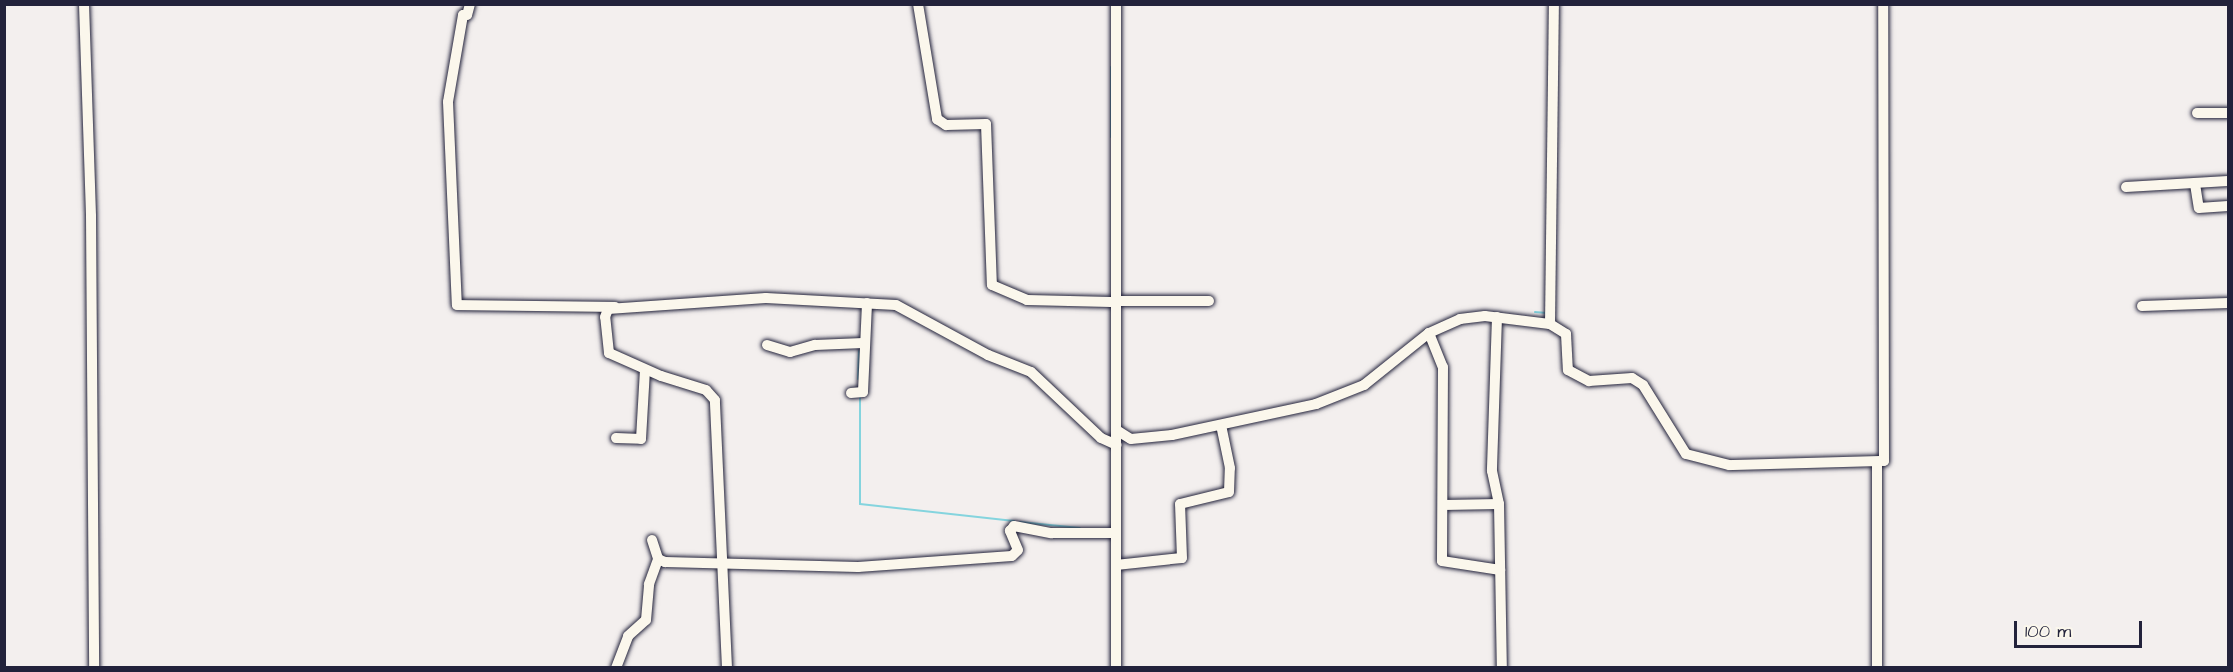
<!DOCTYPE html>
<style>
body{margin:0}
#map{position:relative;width:2233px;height:672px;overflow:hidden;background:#f3efee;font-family:"Architects Daughter",sans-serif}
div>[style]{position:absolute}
.stream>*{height:2px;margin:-1px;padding:0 1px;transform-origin:1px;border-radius:1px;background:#84d4de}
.roads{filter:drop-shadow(0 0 2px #22223b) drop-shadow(0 0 2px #22223b)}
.street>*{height:10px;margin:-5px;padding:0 5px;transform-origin:5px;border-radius:5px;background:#fbf7ec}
span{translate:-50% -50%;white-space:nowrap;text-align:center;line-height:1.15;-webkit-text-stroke:4.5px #fbf7ec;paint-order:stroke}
.frame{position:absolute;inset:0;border:6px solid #22223b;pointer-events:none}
.scale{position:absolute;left:2014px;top:621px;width:128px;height:27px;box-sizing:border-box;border:3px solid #22223b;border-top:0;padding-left:8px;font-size:18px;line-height:21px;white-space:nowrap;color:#22223b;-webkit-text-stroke:4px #fbf7ec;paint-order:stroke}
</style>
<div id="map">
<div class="stream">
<i style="left:1111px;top:67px;width:70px;rotate:90deg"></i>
<i style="left:1535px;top:312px;width:12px;rotate:5deg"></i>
<i style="left:858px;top:379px;width:28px;rotate:-88deg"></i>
<i style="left:860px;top:398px;width:106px;rotate:90deg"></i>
<i style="left:860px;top:504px;width:155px;rotate:6.3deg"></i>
<i style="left:1020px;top:522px;width:60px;rotate:5.7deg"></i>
</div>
<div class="roads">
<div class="street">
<i style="left:84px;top:4px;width:212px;rotate:88.1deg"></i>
<i style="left:91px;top:216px;width:452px;rotate:89.6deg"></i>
<i style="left:470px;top:4px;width:11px;rotate:105deg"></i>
<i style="left:467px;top:15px;width:4px;rotate:180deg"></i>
<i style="left:463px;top:15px;width:88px;rotate:99.8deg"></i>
<i style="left:448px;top:102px;width:203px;rotate:87.5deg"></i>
<i style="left:457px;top:305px;width:158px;rotate:0.7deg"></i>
<i style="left:918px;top:4px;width:117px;rotate:80.6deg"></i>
<i style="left:937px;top:119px;width:11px;rotate:34deg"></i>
<i style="left:946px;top:125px;width:40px;rotate:-1.4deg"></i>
<i style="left:986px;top:124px;width:161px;rotate:87.9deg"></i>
<i style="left:992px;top:285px;width:38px;rotate:23deg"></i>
<i style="left:1027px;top:300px;width:84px;rotate:1.4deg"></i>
<i style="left:2197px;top:113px;width:31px"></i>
<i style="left:2195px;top:184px;width:24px;rotate:81deg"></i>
<i style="left:2199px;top:208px;width:29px;rotate:-4deg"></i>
<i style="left:2126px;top:187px;width:102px;rotate:-3.4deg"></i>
<i style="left:1118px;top:301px;width:91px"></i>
<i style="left:2142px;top:306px;width:86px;rotate:-2deg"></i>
<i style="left:1497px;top:317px;width:154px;rotate:91.9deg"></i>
<i style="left:1492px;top:471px;width:34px;rotate:78deg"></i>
<i style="left:1499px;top:504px;width:164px;rotate:89deg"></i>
<i style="left:1550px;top:324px;width:19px;rotate:32deg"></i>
<i style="left:1566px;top:334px;width:36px;rotate:87deg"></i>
<i style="left:1568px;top:370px;width:24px;rotate:28deg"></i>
<i style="left:1589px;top:381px;width:43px;rotate:-4deg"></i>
<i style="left:1632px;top:378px;width:13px;rotate:32deg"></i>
<i style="left:1643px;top:385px;width:81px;rotate:58.1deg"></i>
<i style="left:1686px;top:454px;width:44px;rotate:14.3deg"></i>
<i style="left:1729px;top:465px;width:155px;rotate:-1.5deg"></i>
<i style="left:1884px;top:461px;width:457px;rotate:-90.1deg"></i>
<i style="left:1429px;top:333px;width:37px;rotate:68deg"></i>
<i style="left:1443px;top:367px;width:194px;rotate:90.3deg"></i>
<i style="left:1442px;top:561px;width:59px;rotate:8.8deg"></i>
<i style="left:767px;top:345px;width:24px;rotate:17deg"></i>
<i style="left:790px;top:352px;width:26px;rotate:-16deg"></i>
<i style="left:815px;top:345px;width:48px;rotate:-2.4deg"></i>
<i style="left:851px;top:393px;width:12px;rotate:-5deg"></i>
<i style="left:863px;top:392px;width:89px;rotate:-87.4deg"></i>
<i style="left:1118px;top:431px;width:15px;rotate:32deg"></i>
<i style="left:1131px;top:439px;width:41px;rotate:-5.6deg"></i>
<i style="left:1172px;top:435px;width:147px;rotate:-12.1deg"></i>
<i style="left:1316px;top:404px;width:52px;rotate:-21.6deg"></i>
<i style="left:1364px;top:385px;width:83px;rotate:-38.7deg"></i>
<i style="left:1429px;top:333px;width:34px;rotate:-24deg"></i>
<i style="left:1460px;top:319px;width:25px;rotate:-7deg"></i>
<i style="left:1485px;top:316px;width:65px;rotate:7deg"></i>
<i style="left:1550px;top:324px;width:320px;rotate:-89.3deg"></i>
<i style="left:616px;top:438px;width:25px;rotate:2deg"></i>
<i style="left:641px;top:439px;width:69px;rotate:-86.7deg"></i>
<i style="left:1877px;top:464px;width:204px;rotate:90deg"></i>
<i style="left:1443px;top:505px;width:56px;rotate:-1deg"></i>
<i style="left:652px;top:540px;width:20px;rotate:72deg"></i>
<i style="left:658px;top:559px;width:8px;rotate:23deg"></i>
<i style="left:665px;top:562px;width:193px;rotate:1.5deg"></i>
<i style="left:858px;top:567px;width:154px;rotate:-4.1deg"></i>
<i style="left:1012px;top:556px;width:8px;rotate:-45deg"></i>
<i style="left:1018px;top:550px;width:21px;rotate:-113deg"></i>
<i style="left:1010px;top:531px;width:6px;rotate:-51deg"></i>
<i style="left:1014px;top:526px;width:38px;rotate:11deg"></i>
<i style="left:1051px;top:533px;width:65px"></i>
<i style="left:1116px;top:565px;width:66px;rotate:-6.1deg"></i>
<i style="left:1182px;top:558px;width:54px;rotate:-92.1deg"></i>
<i style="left:1180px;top:504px;width:50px;rotate:-13.8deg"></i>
<i style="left:1229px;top:492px;width:24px;rotate:-88deg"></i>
<i style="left:1230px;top:468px;width:44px;rotate:-101.8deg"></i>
<i style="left:616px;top:668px;width:34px;rotate:-69deg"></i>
<i style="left:628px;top:636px;width:24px;rotate:-42deg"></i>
<i style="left:646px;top:620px;width:36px;rotate:-85deg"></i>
<i style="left:649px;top:584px;width:27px;rotate:-70deg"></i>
<i style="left:727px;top:668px;width:268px;rotate:-92.6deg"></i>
<i style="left:715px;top:400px;width:13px;rotate:-132deg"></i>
<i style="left:706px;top:390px;width:47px;rotate:-162.7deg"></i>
<i style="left:661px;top:376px;width:57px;rotate:-156.1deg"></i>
<i style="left:609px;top:353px;width:36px;rotate:-96deg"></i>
<i style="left:605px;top:317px;width:9px;rotate:-69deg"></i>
<i style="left:608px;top:309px;width:158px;rotate:-4deg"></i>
<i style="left:766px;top:298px;width:130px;rotate:3.1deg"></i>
<i style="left:896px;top:305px;width:105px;rotate:28.5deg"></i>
<i style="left:988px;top:355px;width:46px;rotate:21.6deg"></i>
<i style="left:1031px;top:372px;width:96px;rotate:43.3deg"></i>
<i style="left:1101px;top:438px;width:17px;rotate:24deg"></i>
<i style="left:1116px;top:668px;width:664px;rotate:-90deg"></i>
</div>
</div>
<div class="frame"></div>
<div class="scale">100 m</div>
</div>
